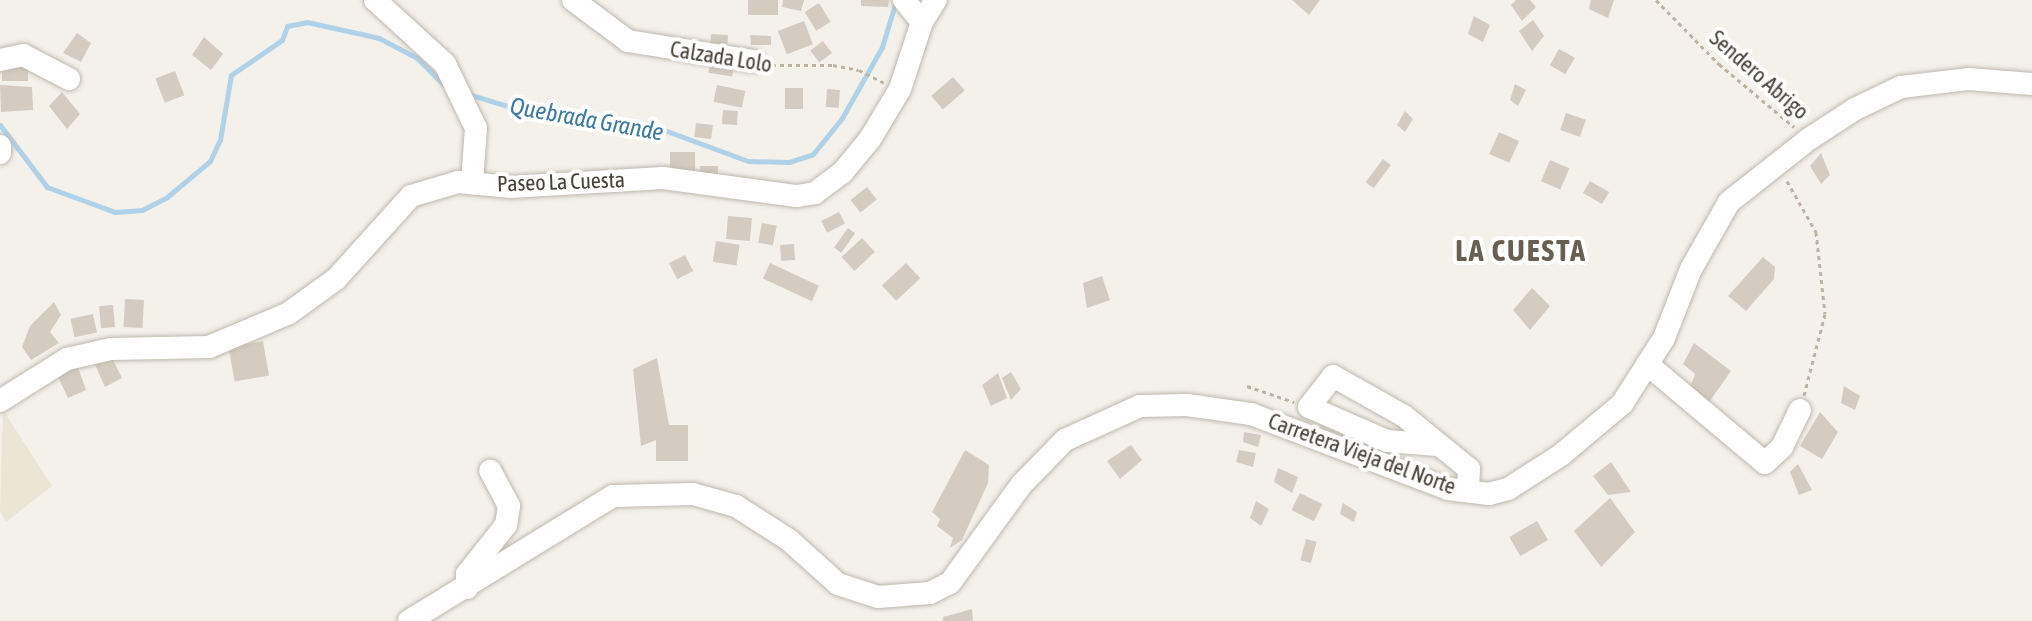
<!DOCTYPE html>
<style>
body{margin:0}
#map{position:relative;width:2032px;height:621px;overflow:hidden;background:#f4f1eb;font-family:"Asap Condensed",sans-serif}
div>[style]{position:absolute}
.education>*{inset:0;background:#ebe5d6}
.stream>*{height:5px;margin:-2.5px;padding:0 2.5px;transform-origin:2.5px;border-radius:2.5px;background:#afd2e9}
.building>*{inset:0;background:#d4ccc1;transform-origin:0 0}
.path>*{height:3px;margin-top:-1.5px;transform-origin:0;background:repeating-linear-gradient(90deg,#beb3a1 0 4px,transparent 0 8px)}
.roads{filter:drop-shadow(0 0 2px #beb8ae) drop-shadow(0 0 2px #beb8ae)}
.minor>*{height:22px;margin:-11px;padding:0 11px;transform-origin:11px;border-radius:11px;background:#fff}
span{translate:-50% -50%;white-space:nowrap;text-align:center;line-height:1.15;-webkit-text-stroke:8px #fff;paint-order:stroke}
.street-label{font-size:22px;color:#474139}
.water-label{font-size:24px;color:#3c78a0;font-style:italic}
.district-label{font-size:30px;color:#685f52;font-weight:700;letter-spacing:2px}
</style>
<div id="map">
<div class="education">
<i style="clip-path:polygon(3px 410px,52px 486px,6px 522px,0 512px)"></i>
</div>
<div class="stream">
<i style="left:468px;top:94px;width:69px;rotate:16.9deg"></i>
<i style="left:534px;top:114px;width:123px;rotate:6.1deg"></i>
<i style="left:656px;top:127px;width:98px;rotate:20.3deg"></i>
<i style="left:748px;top:161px;width:41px;rotate:1.4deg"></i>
<i style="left:789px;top:162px;width:25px;rotate:-18deg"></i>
<i style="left:813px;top:154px;width:46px;rotate:-51.1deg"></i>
<i style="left:842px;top:118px;width:81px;rotate:-60.6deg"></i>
<i style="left:882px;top:47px;width:48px;rotate:-73.1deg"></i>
<i style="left:0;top:125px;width:78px;rotate:52.8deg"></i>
<i style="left:47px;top:187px;width:72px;rotate:20.2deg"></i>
<i style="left:115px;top:212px;width:27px;rotate:-4deg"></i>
<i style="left:142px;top:210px;width:28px;rotate:-27deg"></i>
<i style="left:167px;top:197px;width:56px;rotate:-39.9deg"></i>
<i style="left:210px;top:161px;width:23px;rotate:-65deg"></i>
<i style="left:220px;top:140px;width:66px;rotate:-80.4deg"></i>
<i style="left:231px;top:75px;width:62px;rotate:-34.5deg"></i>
<i style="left:282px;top:40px;width:15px;rotate:-70deg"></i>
<i style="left:287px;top:26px;width:20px;rotate:-11deg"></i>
<i style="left:307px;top:22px;width:74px;rotate:12.5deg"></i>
<i style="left:379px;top:38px;width:43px;rotate:27.8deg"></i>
<i style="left:417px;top:58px;width:38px;rotate:45deg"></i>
</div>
<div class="building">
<i style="left:748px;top:0;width:30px;height:15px"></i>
<i style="clip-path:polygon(783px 0,804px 0,801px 11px,782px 7px)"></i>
<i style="clip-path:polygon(861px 0,889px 0,888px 7px,861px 6px)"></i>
<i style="clip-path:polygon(1292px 0,1320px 0,1309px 15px)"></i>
<i style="clip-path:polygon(1516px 0,1530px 0,1536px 7px,1522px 21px,1511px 5px)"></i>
<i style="clip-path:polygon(1591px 0,1614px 0,1608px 18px,1589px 9px)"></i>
<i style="left:819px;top:3px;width:22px;height:17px;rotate:58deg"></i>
<i style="clip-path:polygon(1474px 16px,1490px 25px,1483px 42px,1468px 34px)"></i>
<i style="clip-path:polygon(1533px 20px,1544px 36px,1532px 51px,1519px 31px)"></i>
<i style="left:804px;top:21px;width:25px;height:28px;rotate:69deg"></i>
<i style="clip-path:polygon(77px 33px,91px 43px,81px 62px,63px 53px)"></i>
<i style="left:711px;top:34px;width:17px;height:9px;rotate:3deg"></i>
<i style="clip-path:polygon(750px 35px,771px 36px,771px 45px,751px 45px)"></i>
<i style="clip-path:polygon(204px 37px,223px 54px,211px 70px,192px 55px)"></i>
<i style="left:823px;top:41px;width:15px;height:16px;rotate:53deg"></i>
<i style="left:1559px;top:49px;width:18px;height:19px;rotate:29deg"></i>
<i style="left:711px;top:56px;width:24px;height:17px;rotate:9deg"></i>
<i style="left:2px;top:60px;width:26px;height:21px"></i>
<i style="left:175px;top:71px;width:26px;height:21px;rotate:69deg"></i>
<i style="left:953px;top:77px;width:18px;height:29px;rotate:49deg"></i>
<i style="clip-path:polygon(1515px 84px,1526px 90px,1518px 106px,1510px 100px)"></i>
<i style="clip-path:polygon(0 85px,32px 87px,33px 110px,1px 112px)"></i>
<i style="left:717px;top:85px;width:29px;height:17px;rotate:12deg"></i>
<i style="left:785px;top:88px;width:18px;height:21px"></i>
<i style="left:827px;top:89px;width:13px;height:18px;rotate:4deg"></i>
<i style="clip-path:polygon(62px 92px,80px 114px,67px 129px,49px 106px)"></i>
<i style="left:723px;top:110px;width:15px;height:14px;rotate:4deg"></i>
<i style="clip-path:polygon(1405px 111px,1413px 119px,1405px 132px,1397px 125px)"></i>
<i style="left:1566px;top:113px;width:21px;height:18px;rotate:19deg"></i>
<i style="left:696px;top:123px;width:17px;height:14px;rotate:7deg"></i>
<i style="left:1499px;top:132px;width:22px;height:24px;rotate:24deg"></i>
<i style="left:695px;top:152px;width:24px;height:25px;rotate:90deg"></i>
<i style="clip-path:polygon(1821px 153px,1830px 175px,1821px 184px,1810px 166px)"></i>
<i style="left:1383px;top:159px;width:10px;height:29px;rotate:37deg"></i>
<i style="left:1550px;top:160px;width:21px;height:23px;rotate:23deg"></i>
<i style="left:700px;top:166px;width:18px;height:13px"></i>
<i style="left:1590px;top:181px;width:22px;height:14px;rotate:30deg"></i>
<i style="left:867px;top:187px;width:16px;height:21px;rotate:52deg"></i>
<i style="left:839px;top:212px;width:13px;height:20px;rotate:63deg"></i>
<i style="left:728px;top:216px;width:24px;height:23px;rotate:5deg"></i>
<i style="left:762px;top:223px;width:15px;height:20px;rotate:11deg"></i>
<i style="left:848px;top:228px;width:9px;height:24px;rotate:36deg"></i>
<i style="left:862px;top:238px;width:19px;height:28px;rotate:47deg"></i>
<i style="left:716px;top:241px;width:24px;height:21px;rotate:9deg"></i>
<i style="left:794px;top:244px;width:16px;height:14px;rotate:86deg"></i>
<i style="left:685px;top:255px;width:18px;height:18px;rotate:63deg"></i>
<i style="clip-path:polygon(1763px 257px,1775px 267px,1774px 279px,1746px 311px,1728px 296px)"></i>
<i style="left:770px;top:263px;width:54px;height:17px;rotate:25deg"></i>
<i style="left:906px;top:263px;width:21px;height:33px;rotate:47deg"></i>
<i style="clip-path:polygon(1102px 276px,1110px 300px,1087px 308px,1083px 283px)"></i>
<i style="clip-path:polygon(1532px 288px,1550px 306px,1530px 330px,1513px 310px)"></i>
<i style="left:125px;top:299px;width:19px;height:28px;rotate:3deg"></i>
<i style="clip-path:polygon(54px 302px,61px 315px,50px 332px,59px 343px,31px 360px,22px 347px,30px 326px)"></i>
<i style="left:113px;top:305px;width:22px;height:14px;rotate:85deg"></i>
<i style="left:93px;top:314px;width:19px;height:23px;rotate:78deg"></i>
<i style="left:263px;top:341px;width:35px;height:35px;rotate:80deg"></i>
<i style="clip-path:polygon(1694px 343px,1731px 371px,1707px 405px,1690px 388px,1695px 374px,1683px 364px)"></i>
<i style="clip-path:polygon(110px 354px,122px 378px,105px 387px,93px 360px)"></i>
<i style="clip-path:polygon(657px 358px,669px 425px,688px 425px,688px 461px,656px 461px,656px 440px,641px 446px,633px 369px)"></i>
<i style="clip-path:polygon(76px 362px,86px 390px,68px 398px,55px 371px)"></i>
<i style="clip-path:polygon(1011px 372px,1021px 389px,1011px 400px,1002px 378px)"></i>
<i style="clip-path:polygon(998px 373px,1007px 398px,991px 406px,982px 385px)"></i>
<i style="clip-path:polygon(1844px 386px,1860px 396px,1855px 410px,1841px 403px)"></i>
<i style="clip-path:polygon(1820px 412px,1838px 432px,1822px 459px,1800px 446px)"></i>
<i style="clip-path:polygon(1244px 432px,1261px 435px,1258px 447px,1243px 442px)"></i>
<i style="clip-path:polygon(1131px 445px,1142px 460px,1120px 479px,1107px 461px)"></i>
<i style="clip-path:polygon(965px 450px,989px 465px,988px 483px,962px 540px,950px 548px,953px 538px,937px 526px,940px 519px,932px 512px)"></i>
<i style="clip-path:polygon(1239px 450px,1256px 453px,1253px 467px,1236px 462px)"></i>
<i style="clip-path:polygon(1611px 462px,1631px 492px,1608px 495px,1593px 476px)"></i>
<i style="clip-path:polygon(1798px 464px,1812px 490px,1799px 495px,1790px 472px)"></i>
<i style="clip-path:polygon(1278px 468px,1298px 477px,1292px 493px,1274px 482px)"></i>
<i style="left:1300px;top:493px;width:25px;height:19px;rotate:27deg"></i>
<i style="clip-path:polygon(1610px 498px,1635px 532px,1601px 567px,1574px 531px)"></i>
<i style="clip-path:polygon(1256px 501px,1269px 509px,1261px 526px,1250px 518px)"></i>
<i style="clip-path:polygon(1343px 503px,1357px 512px,1354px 522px,1340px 514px)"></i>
<i style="left:1537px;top:521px;width:22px;height:32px;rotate:60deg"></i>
<i style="left:1306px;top:539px;width:11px;height:22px;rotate:15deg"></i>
<i style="clip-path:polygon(972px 609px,973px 621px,943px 621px,943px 617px)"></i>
</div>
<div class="path">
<i style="left:1656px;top:0;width:90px;rotate:45.5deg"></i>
<i style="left:1719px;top:64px;width:98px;rotate:40deg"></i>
<i style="left:772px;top:65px;width:61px"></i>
<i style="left:833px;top:65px;width:26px;rotate:11deg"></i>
<i style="left:859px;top:70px;width:28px;rotate:27deg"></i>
<i style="left:1787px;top:181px;width:59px;rotate:60.4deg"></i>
<i style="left:1816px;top:232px;width:82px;rotate:83.7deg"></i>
<i style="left:1825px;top:314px;width:84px;rotate:104.5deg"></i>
<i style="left:1247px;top:386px;width:50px;rotate:18.8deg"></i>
</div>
<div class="roads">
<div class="minor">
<i style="left:375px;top:0;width:95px;rotate:42.4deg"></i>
<i style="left:445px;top:64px;width:71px;rotate:64.2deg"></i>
<i style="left:476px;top:128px;width:55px;rotate:94.2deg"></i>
<i style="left:573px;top:0;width:69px;rotate:36.7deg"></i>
<i style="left:628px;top:41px;width:127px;rotate:9.1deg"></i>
<i style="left:904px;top:0;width:28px;rotate:51deg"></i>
<i style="left:0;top:60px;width:24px;rotate:-12deg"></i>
<i style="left:23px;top:55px;width:52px;rotate:27.6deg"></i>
<i style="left:0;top:146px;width:7px;rotate:90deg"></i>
<i style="left:1647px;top:364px;width:154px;rotate:40deg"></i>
<i style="left:1765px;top:463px;width:23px;rotate:-43deg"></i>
<i style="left:1782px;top:447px;width:41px;rotate:-64.1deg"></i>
<i style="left:0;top:401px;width:79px;rotate:-32.1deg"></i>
<i style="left:67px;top:359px;width:45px;rotate:-12.8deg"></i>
<i style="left:111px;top:349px;width:98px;rotate:-1.2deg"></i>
<i style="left:209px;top:347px;width:87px;rotate:-23deg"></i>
<i style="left:289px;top:313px;width:58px;rotate:-35.9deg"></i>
<i style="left:336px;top:279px;width:112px;rotate:-47.9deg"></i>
<i style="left:411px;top:196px;width:49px;rotate:-16.6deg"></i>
<i style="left:458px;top:182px;width:53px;rotate:5.4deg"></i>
<i style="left:511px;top:187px;width:152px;rotate:-3.4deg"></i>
<i style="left:663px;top:178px;width:135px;rotate:7.7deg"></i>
<i style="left:797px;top:196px;width:18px;rotate:-9deg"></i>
<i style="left:815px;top:193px;width:34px;rotate:-37deg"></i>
<i style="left:842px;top:173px;width:44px;rotate:-50.5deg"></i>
<i style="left:870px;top:139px;width:58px;rotate:-59deg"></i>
<i style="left:900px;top:89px;width:71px;rotate:-71.8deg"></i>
<i style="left:922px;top:22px;width:26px;rotate:-58deg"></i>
<i style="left:1437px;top:445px;width:50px;rotate:-175.4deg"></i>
<i style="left:1387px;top:441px;width:85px;rotate:-156.4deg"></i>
<i style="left:1309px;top:407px;width:39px;rotate:-52deg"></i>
<i style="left:1333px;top:376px;width:81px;rotate:29.4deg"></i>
<i style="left:1404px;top:416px;width:84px;rotate:39.2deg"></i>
<i style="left:1469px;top:469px;width:22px;rotate:93deg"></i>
<i style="left:467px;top:588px;width:14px;rotate:-90deg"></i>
<i style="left:467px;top:574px;width:63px;rotate:-51.5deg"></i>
<i style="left:506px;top:525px;width:19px;rotate:-81deg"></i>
<i style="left:509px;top:506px;width:40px;rotate:-118deg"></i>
<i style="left:409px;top:621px;width:239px;rotate:-31.5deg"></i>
<i style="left:613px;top:496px;width:80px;rotate:-1.4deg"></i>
<i style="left:693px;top:494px;width:45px;rotate:15.6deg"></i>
<i style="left:736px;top:506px;width:63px;rotate:32.7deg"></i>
<i style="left:789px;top:540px;width:66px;rotate:41.9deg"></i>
<i style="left:838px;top:584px;width:42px;rotate:18deg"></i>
<i style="left:878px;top:597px;width:52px;rotate:-4.4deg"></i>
<i style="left:930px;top:593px;width:22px;rotate:-27deg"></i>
<i style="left:950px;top:583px;width:122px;rotate:-54deg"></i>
<i style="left:1022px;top:484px;width:62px;rotate:-45.7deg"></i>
<i style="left:1065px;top:440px;width:82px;rotate:-24.4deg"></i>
<i style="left:1140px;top:406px;width:47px;rotate:-1.2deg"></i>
<i style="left:1187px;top:405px;width:65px;rotate:8deg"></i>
<i style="left:1251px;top:414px;width:211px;rotate:20.8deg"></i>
<i style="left:1448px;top:489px;width:41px;rotate:7deg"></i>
<i style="left:1489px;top:494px;width:20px;rotate:-15deg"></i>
<i style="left:1508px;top:489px;width:63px;rotate:-32.7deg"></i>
<i style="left:1561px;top:455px;width:80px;rotate:-39.9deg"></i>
<i style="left:1622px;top:404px;width:78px;rotate:-57.5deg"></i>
<i style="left:1664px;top:338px;width:74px;rotate:-68.6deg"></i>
<i style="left:1691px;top:269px;width:77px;rotate:-60.4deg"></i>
<i style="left:1729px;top:202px;width:102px;rotate:-38.2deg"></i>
<i style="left:1809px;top:139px;width:55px;rotate:-33.1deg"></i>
<i style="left:1855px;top:109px;width:51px;rotate:-25.6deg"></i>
<i style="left:1901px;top:87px;width:67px;rotate:-6.8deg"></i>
<i style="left:1968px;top:79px;width:64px;rotate:4.5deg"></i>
</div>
</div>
<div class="street-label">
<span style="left:721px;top:57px;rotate:9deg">Calzada Lolo</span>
<span style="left:1759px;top:75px;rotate:41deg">Sendero Abrigo</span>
<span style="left:561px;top:182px;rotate:-2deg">Paseo La Cuesta</span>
<span style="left:1362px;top:454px;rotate:20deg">Carretera Vieja del Norte</span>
</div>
<div class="water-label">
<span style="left:587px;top:119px;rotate:10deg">Quebrada Grande</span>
</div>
<div class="district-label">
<span style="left:1521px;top:250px">LA CUESTA</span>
</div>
</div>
